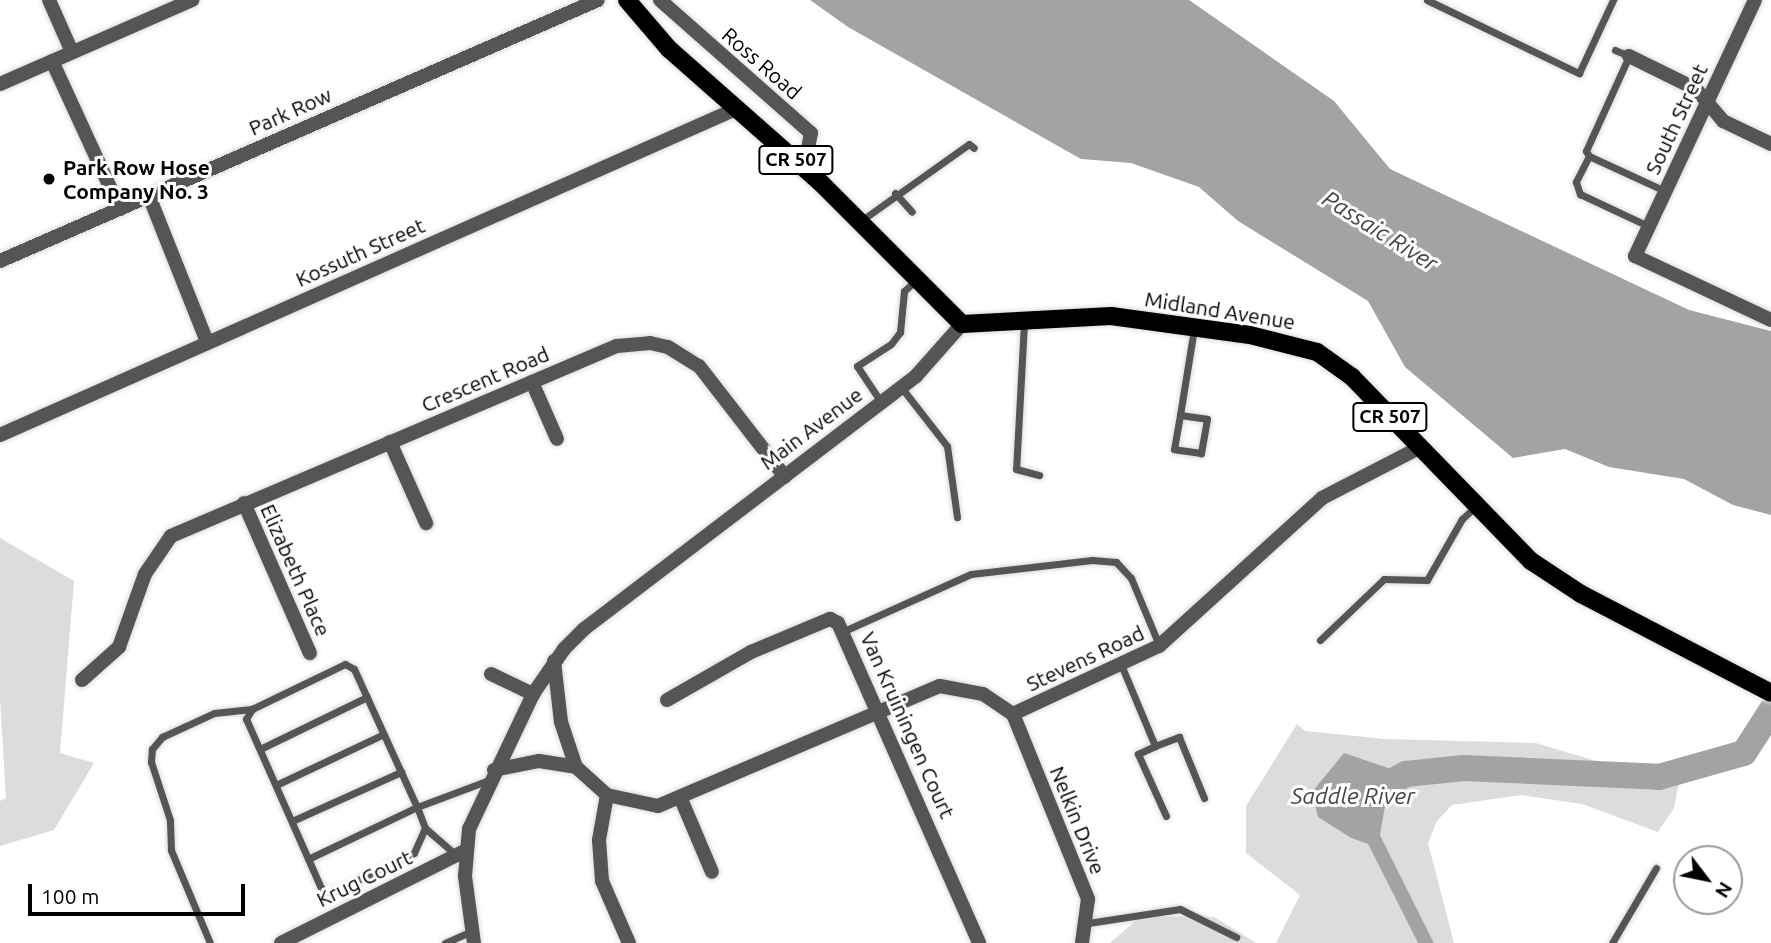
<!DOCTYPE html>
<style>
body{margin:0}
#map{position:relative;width:1771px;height:943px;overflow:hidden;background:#fff;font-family:Ubuntu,sans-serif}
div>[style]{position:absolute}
.green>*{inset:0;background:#dcdcdc}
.water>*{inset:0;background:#a3a3a3}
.river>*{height:26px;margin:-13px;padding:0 13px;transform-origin:13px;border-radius:13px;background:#a3a3a3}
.roads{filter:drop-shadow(0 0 2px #dbdbdb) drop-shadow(0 0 2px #dbdbdb)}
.service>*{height:7px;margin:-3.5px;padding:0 3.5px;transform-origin:3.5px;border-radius:3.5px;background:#555}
.minor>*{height:14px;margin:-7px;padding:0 7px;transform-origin:7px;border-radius:7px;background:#555}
.tertiary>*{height:14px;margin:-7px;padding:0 7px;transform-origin:7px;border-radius:7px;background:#555}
.primary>*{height:18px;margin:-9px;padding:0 9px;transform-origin:9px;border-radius:9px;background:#000}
.dots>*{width:19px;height:19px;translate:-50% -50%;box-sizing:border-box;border:4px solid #fff;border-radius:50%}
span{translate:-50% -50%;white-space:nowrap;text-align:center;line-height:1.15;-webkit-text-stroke:6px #fff;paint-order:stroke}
.shield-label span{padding:2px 5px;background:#fff;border:2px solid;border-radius:5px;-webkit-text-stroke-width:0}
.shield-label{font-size:19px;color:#000;font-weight:700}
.street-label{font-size:21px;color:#000}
.poi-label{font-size:21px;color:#000;font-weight:700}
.left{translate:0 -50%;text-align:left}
.water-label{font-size:23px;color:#444;font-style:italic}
.north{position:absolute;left:1673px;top:845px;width:70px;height:70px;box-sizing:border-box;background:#fff;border:2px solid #999;border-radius:50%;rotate:122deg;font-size:19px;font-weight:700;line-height:28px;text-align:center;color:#000}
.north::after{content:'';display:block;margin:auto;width:24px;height:32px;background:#000;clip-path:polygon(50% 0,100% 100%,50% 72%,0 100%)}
.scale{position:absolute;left:28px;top:884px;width:217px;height:32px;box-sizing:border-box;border:4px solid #000;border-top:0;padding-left:9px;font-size:21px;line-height:24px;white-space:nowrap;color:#000;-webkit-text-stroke:5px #fff;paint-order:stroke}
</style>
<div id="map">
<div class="green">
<i style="clip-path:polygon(0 538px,74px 581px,60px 753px,94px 763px,54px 830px,0 846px,0 801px,6px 798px,0 699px)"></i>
<i style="clip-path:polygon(1297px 724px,1305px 731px,1385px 739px,1536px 743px,1633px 772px,1683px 763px,1674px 808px,1658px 832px,1582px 804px,1521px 795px,1452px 805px,1437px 821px,1428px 843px,1454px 943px,1434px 943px,1380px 835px,1385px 807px,1406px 774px,1318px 817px,1351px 838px,1368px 844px,1418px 943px,1276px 943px,1300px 895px,1246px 853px,1246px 806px)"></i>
<i style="clip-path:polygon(1141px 916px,1214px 917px,1256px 943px,1110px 943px)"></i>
</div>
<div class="water">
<i style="clip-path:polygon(810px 0,1189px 0,1334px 101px,1390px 169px,1689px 310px,1771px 331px,1771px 515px,1733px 505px,1684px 479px,1609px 467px,1565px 449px,1513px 458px,1405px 367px,1368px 301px,1238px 221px,1199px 187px,1131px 163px,1081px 159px,848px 27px)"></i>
<i style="clip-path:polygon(1344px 753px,1406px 774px,1385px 807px,1380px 835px,1434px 943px,1418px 943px,1368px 844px,1351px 838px,1318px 817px,1312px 792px)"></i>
</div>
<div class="river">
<i style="left:1376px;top:791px;width:34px;rotate:-30deg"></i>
<i style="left:1406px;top:774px;width:58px;rotate:-5.9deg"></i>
<i style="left:1464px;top:768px;width:195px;rotate:2.6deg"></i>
<i style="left:1659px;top:777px;width:88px;rotate:-15.8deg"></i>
<i style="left:1744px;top:753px;width:50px;rotate:-57.3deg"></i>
</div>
<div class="roads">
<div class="service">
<i style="left:1427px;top:0;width:169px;rotate:25.7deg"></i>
<i style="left:1579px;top:73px;width:81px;rotate:-65deg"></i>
<i style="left:1615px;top:50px;width:15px;rotate:23deg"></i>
<i style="left:1629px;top:56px;width:104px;rotate:114.4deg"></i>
<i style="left:1586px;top:151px;width:6px;rotate:59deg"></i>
<i style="left:1589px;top:156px;width:84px;rotate:24.7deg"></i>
<i style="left:1589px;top:156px;width:29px;rotate:117deg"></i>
<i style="left:1576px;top:182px;width:13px;rotate:72deg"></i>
<i style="left:1580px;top:194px;width:75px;rotate:25.2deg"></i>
<i style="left:895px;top:193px;width:25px;rotate:48deg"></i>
<i style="left:862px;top:220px;width:131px;rotate:-35.4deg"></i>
<i style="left:969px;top:144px;width:6px;rotate:39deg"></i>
<i style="left:1024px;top:323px;width:146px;rotate:93.1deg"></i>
<i style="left:1016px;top:469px;width:24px;rotate:15deg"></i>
<i style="left:901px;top:387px;width:75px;rotate:52.1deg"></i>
<i style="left:947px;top:446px;width:72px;rotate:82deg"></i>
<i style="left:881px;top:402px;width:43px;rotate:-123.7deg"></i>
<i style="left:857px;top:366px;width:40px;rotate:-32.9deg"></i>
<i style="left:891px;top:344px;width:15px;rotate:-53deg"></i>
<i style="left:900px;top:332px;width:41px;rotate:-84.4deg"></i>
<i style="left:904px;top:291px;width:15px;rotate:-42deg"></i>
<i style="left:1180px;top:415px;width:27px;rotate:8deg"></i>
<i style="left:1207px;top:419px;width:35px;rotate:100deg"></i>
<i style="left:1201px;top:453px;width:27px;rotate:-172deg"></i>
<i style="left:1174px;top:449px;width:35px;rotate:-80deg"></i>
<i style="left:1180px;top:415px;width:87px;rotate:-80.8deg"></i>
<i style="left:844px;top:631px;width:139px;rotate:-24.2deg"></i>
<i style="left:971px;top:574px;width:122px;rotate:-6.6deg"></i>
<i style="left:1092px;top:560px;width:24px;rotate:5deg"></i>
<i style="left:1116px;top:562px;width:22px;rotate:47deg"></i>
<i style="left:1131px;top:578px;width:73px;rotate:67.3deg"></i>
<i style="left:1320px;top:640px;width:88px;rotate:-43.6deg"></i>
<i style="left:1384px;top:579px;width:43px;rotate:1.3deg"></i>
<i style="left:1427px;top:580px;width:70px;rotate:-60.2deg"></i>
<i style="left:1462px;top:519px;width:18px;rotate:-43deg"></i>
<i style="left:1122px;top:667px;width:86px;rotate:67.3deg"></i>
<i style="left:1155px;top:746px;width:19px;rotate:155deg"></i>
<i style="left:1138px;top:754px;width:68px;rotate:65.7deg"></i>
<i style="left:1155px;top:746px;width:26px;rotate:-21deg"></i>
<i style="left:1179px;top:737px;width:66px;rotate:67.7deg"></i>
<i style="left:260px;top:749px;width:119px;rotate:-25.9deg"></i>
<i style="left:276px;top:785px;width:119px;rotate:-25.3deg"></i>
<i style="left:292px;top:821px;width:120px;rotate:-24.2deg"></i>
<i style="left:425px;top:828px;width:41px;rotate:41.1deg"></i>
<i style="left:308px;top:859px;width:121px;rotate:-25.5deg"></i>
<i style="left:417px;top:807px;width:22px;rotate:69deg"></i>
<i style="left:425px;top:828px;width:27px;rotate:114deg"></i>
<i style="left:414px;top:853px;width:92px;rotate:154.3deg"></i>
<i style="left:331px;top:893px;width:11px;rotate:-153deg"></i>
<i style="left:321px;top:888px;width:185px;rotate:-113.9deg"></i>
<i style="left:246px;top:719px;width:12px;rotate:-59deg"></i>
<i style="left:252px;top:709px;width:103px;rotate:-25.8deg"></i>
<i style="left:345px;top:664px;width:10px;rotate:29deg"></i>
<i style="left:354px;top:669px;width:152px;rotate:65.5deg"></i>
<i style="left:417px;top:807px;width:77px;rotate:-20.6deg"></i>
<i style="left:1088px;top:923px;width:93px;rotate:-8.7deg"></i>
<i style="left:1180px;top:909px;width:63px;rotate:26.6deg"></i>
<i style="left:210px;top:943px;width:101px;rotate:-112.8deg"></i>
<i style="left:171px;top:850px;width:30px;rotate:-92deg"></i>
<i style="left:170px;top:820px;width:61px;rotate:-108.1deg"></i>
<i style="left:151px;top:762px;width:13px;rotate:-86deg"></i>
<i style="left:152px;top:749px;width:16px;rotate:-50deg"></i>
<i style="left:162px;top:737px;width:57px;rotate:-24.8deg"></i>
<i style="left:214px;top:713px;width:38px;rotate:-6deg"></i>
<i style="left:445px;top:943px;width:30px;rotate:-24deg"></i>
<i style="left:1612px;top:943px;width:87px;rotate:-59.6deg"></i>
</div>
<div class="minor">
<i style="left:49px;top:0;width:57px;rotate:66.1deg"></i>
<i style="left:660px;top:0;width:201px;rotate:41.4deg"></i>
<i style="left:811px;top:133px;width:36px;rotate:101deg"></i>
<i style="left:1755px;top:0;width:283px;rotate:115.1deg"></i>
<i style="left:1635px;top:256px;width:150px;rotate:25.2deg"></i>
<i style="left:1629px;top:56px;width:75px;rotate:26.2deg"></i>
<i style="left:1696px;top:89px;width:42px;rotate:49.8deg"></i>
<i style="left:1723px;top:121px;width:53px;rotate:25.6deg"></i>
<i style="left:52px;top:61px;width:163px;rotate:65.3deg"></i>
<i style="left:0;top:84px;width:210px;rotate:-23.6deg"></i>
<i style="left:149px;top:196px;width:157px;rotate:68.3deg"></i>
<i style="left:0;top:261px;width:652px;rotate:-23.58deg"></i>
<i style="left:532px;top:382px;width:62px;rotate:66.3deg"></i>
<i style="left:0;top:435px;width:807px;rotate:-23.9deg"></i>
<i style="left:390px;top:442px;width:89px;rotate:66deg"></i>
<i style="left:244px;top:503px;width:164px;rotate:66.3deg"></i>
<i style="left:554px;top:661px;width:61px;rotate:83.5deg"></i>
<i style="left:561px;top:722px;width:47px;rotate:71.6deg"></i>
<i style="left:491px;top:674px;width:47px;rotate:25.5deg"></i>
<i style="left:82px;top:680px;width:50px;rotate:-41.7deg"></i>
<i style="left:119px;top:647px;width:77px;rotate:-70.4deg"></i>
<i style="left:145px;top:574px;width:46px;rotate:-55.6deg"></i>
<i style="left:171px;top:536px;width:485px;rotate:-23.1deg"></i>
<i style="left:617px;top:346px;width:33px;rotate:-5deg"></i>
<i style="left:650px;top:343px;width:18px;rotate:13deg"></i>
<i style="left:668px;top:347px;width:36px;rotate:32deg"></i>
<i style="left:699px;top:366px;width:140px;rotate:52.2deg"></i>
<i style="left:667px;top:700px;width:97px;rotate:-29.7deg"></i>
<i style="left:751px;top:652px;width:86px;rotate:-22.7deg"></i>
<i style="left:830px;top:619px;width:9px;rotate:27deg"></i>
<i style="left:838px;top:623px;width:350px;rotate:66.2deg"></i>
<i style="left:1013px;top:714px;width:200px;rotate:67.9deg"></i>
<i style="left:1088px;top:899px;width:44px;rotate:97.8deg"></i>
<i style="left:494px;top:770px;width:46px;rotate:-11.3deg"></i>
<i style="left:539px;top:761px;width:37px;rotate:9deg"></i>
<i style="left:576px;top:767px;width:42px;rotate:42.1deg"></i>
<i style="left:607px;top:795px;width:52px;rotate:12.2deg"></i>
<i style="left:658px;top:806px;width:306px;rotate:-23.1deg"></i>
<i style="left:940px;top:686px;width:44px;rotate:10.5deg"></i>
<i style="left:983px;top:694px;width:36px;rotate:34deg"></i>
<i style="left:1013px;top:714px;width:161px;rotate:-25deg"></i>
<i style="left:1159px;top:646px;width:220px;rotate:-42.2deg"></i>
<i style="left:1322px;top:498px;width:109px;rotate:-27.3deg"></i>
<i style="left:607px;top:795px;width:46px;rotate:100.1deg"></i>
<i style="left:599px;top:840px;width:41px;rotate:85.8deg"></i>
<i style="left:602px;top:881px;width:68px;rotate:66.5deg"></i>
<i style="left:681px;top:799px;width:79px;rotate:67deg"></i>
<i style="left:281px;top:943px;width:206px;rotate:-26.6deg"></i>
</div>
<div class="tertiary">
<i style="left:474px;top:943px;width:68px;rotate:-97.7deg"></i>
<i style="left:465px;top:876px;width:47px;rotate:-85.1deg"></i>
<i style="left:469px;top:829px;width:149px;rotate:-64.6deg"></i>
<i style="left:533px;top:694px;width:55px;rotate:-55.4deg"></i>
<i style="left:564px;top:649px;width:28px;rotate:-45deg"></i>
<i style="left:584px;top:629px;width:417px;rotate:-37.3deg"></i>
<i style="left:916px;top:376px;width:69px;rotate:-48.5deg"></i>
</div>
<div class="primary">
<i style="left:627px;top:0;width:65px;rotate:49.4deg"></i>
<i style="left:669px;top:49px;width:203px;rotate:41.4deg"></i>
<i style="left:821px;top:183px;width:199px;rotate:45deg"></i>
<i style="left:962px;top:324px;width:149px;rotate:-3.1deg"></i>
<i style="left:1111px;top:316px;width:140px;rotate:7.8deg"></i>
<i style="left:1250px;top:335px;width:69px;rotate:14.2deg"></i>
<i style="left:1317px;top:352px;width:43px;rotate:35.5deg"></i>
<i style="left:1352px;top:377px;width:257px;rotate:45.8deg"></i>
<i style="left:1531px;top:561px;width:60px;rotate:33.4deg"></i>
<i style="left:1581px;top:594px;width:214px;rotate:27.5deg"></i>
</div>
</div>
<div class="dots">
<i style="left:49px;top:179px;background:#000"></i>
</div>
<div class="shield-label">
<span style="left:796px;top:160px">CR 507</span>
<span style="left:1390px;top:417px">CR 507</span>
</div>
<div class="street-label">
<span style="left:762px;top:63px;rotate:41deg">Ross Road</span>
<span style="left:290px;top:111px;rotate:-24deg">Park Row</span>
<span style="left:1676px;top:119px;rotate:-65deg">South Street</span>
<span style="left:360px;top:252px;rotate:-24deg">Kossuth Street</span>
<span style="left:1220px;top:310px;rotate:9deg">Midland Avenue</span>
<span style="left:485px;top:379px;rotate:-23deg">Crescent Road</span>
<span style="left:811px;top:428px;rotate:-37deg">Main Avenue</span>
<span style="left:296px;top:570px;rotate:66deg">Elizabeth Place</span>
<span style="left:1085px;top:658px;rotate:-25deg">Stevens Road</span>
<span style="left:908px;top:725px;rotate:66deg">Van Kruiningen Court</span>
<span style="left:1078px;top:820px;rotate:68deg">Nelkin Drive</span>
<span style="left:364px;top:878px;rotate:-26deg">Krug Court</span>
</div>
<div class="poi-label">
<span class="left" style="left:63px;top:179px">Park Row Hose<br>Company No. 3</span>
</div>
<div class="water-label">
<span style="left:1380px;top:231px;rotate:32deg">Passaic River</span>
<span style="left:1353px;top:796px">Saddle River</span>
</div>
<div class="north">N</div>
<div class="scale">100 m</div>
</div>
